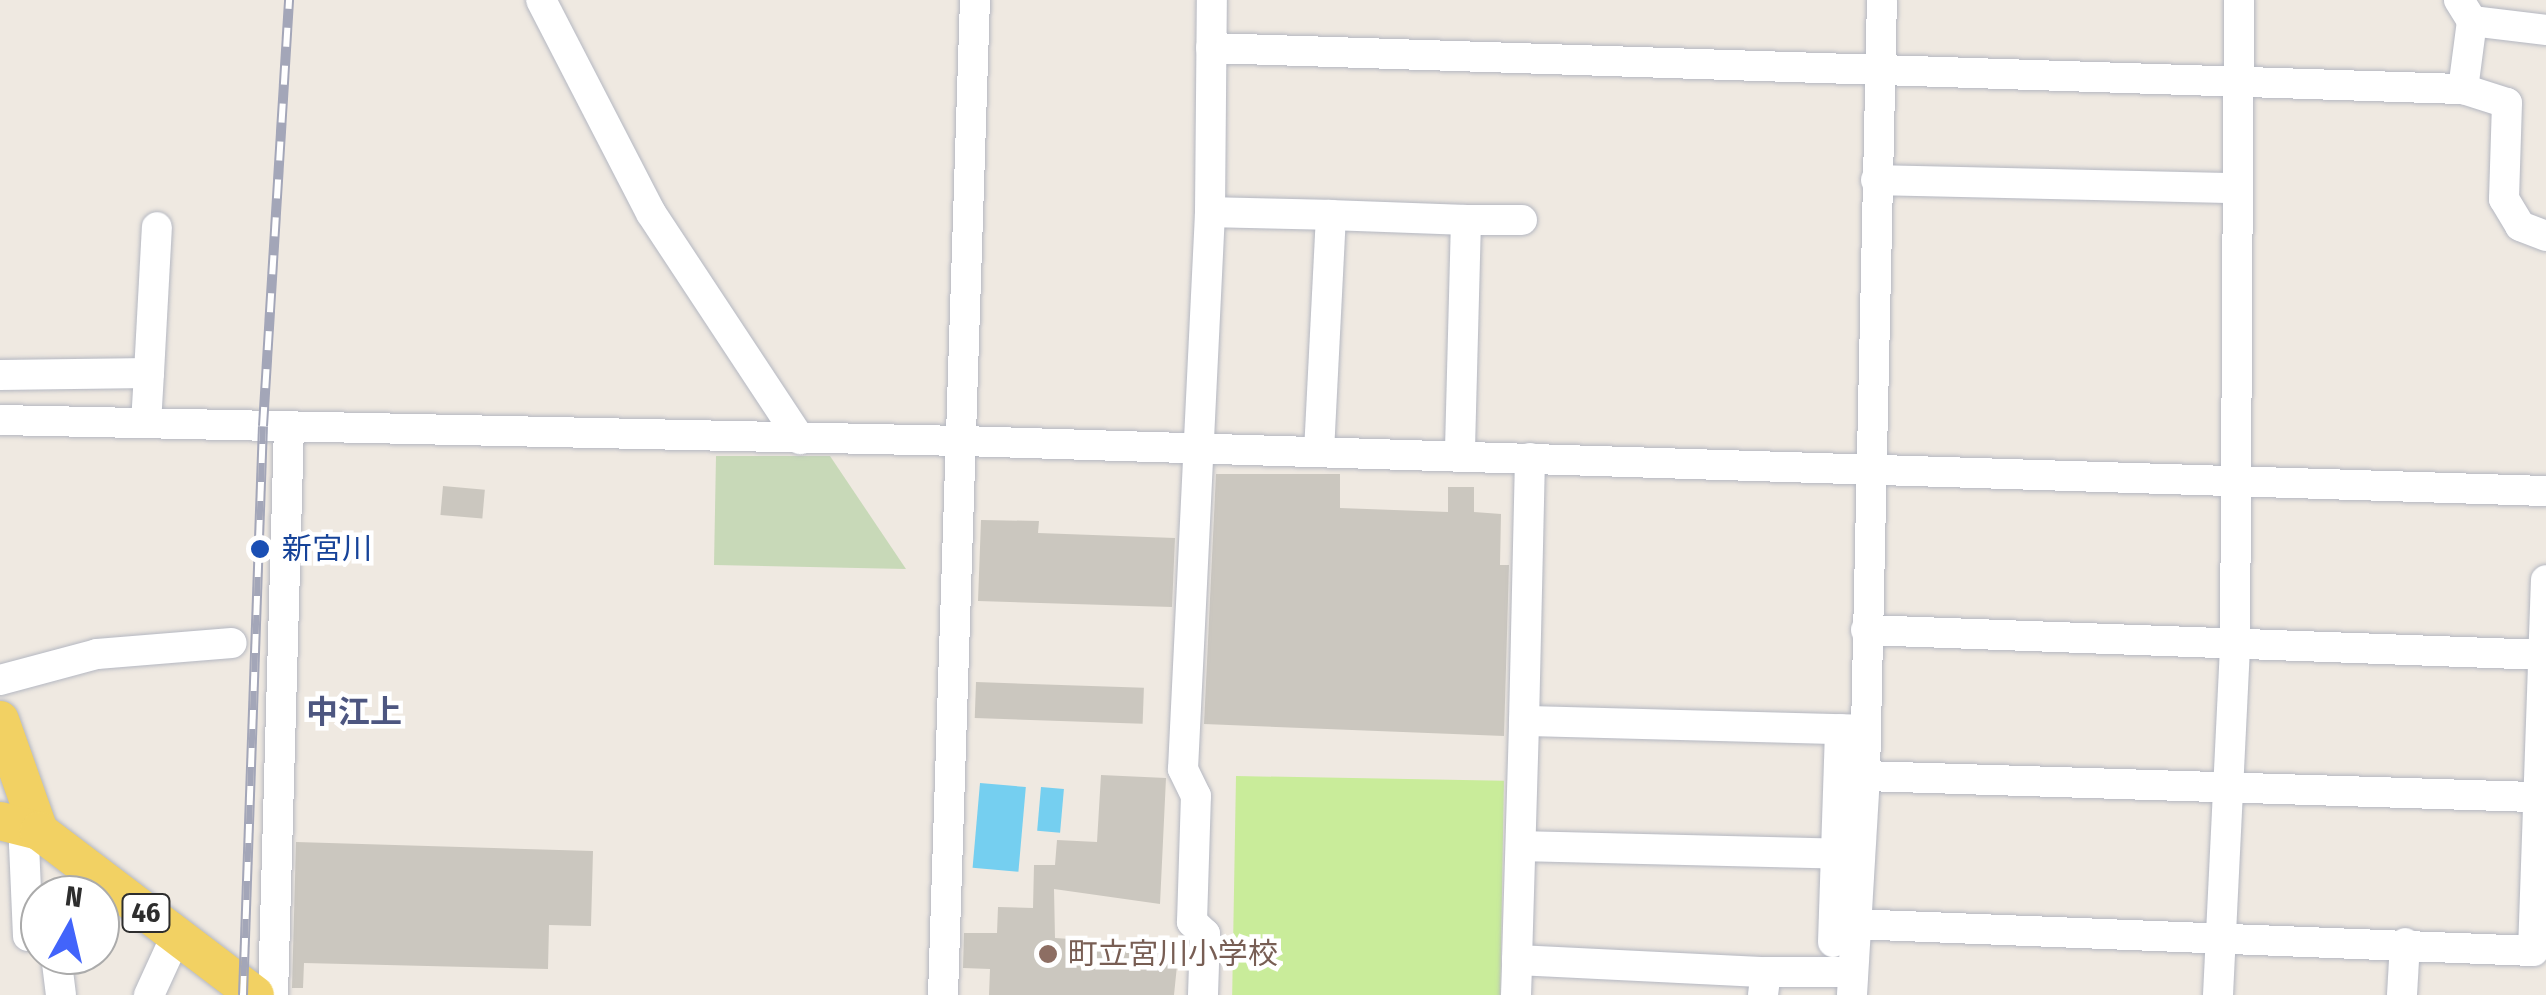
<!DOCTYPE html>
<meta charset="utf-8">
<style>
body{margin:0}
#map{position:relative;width:2546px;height:995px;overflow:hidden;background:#efe9e1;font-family:"Fira Sans Condensed","Noto Sans JP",sans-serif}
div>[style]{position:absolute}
.cemetery>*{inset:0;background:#c8d9b8}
.pitch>*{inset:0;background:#c9ec9a;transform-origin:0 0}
.water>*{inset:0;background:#75cff0;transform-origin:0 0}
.building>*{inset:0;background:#cbc7bf;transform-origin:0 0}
.roads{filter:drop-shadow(0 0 2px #b4b7c1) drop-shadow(0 0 2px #b4b7c1)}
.minor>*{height:30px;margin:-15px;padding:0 15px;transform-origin:15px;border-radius:15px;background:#fff}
.major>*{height:38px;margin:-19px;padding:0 19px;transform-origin:19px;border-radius:19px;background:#f2d163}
.rail>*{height:10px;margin-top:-5px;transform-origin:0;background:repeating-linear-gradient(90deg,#fff 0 19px,#a3a6b8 0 38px);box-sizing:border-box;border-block:2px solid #a3a6b8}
.dots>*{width:28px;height:28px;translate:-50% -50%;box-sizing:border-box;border:5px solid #fff;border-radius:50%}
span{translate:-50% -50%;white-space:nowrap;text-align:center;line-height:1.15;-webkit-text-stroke:9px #fff;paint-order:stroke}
.shield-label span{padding:2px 8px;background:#fff;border:2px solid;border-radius:8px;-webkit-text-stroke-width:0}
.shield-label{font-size:28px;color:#2e2e2e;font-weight:700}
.transit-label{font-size:30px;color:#164399}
.left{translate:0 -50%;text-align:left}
.education-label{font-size:30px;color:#785e54}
.neighbourhood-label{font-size:32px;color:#4d5680;font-weight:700}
.north{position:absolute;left:20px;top:875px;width:100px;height:100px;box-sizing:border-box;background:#fff;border:2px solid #ababab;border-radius:50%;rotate:8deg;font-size:28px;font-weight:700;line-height:40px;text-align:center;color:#2e2e2e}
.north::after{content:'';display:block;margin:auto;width:35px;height:45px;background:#4264fb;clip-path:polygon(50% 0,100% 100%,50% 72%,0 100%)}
</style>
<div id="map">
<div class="cemetery">
<i style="clip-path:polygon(716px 456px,830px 456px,906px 569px,714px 565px)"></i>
</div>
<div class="pitch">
<i style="left:1236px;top:776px;width:268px;height:219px;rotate:1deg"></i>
</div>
<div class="water">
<i style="left:980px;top:783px;width:46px;height:85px;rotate:5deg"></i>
<i style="left:1041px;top:787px;width:23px;height:44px;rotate:5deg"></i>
</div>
<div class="building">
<i style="clip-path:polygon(1216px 474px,1340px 474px,1340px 508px,1448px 512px,1448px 487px,1474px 487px,1474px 512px,1501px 514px,1500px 565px,1509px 565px,1504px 736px,1204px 724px)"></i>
<i style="left:443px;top:486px;width:42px;height:29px;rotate:5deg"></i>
<i style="clip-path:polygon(981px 520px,1039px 521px,1038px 533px,1175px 538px,1172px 607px,978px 601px)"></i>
<i style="left:976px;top:682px;width:168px;height:36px;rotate:2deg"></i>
<i style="clip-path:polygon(1101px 775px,1166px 778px,1160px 904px,1054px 889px,1055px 938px,1179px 946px,1174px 995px,989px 995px,990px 969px,963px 968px,964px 933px,997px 933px,998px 907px,1033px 908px,1034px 865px,1055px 865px,1057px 840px,1097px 842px)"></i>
<i style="clip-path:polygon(296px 842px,593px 851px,591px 926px,549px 925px,548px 969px,304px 963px,303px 988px,292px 988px)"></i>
</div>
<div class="roads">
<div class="minor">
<i style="left:541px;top:0;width:240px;rotate:62.7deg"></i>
<i style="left:651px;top:213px;width:271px;rotate:56.6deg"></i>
<i style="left:2459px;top:0;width:25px;rotate:58deg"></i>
<i style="left:2472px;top:21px;width:69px;rotate:97.5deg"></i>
<i style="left:2472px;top:21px;width:75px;rotate:6.9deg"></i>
<i style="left:1211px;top:48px;width:1253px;rotate:1.88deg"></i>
<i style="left:2463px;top:89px;width:46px;rotate:17.7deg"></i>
<i style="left:2507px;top:103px;width:96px;rotate:91.8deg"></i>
<i style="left:2504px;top:199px;width:31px;rotate:59deg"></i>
<i style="left:2520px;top:226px;width:28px;rotate:21deg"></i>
<i style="left:1876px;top:180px;width:359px;rotate:1.3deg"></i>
<i style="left:1210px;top:212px;width:121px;rotate:1.4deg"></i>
<i style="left:1331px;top:215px;width:237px;rotate:92.9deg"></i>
<i style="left:1331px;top:215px;width:135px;rotate:2.1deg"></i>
<i style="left:1466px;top:220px;width:237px;rotate:91.5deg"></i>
<i style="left:1466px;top:220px;width:56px"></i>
<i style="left:149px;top:373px;width:146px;rotate:-86.9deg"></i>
<i style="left:0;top:375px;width:149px;rotate:-0.8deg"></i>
<i style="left:149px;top:373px;width:50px;rotate:93.4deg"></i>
<i style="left:0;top:420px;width:963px;rotate:1.25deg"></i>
<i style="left:963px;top:441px;width:1584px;rotate:1.81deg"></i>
<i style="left:1530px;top:458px;width:263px;rotate:91.3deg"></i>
<i style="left:1524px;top:721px;width:342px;rotate:1.5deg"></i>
<i style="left:1866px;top:630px;width:677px;rotate:2.11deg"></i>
<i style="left:0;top:680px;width:100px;rotate:-15deg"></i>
<i style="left:97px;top:654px;width:135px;rotate:-4.7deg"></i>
<i style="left:1865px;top:776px;width:670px;rotate:1.8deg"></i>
<i style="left:1522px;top:846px;width:337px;rotate:1.4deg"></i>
<i style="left:1852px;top:924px;width:682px;rotate:2.27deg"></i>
<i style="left:2533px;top:951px;width:371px;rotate:-88deg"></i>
<i style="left:28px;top:936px;width:92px;rotate:-92.5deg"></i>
<i style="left:24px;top:844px;width:20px;rotate:-41deg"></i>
<i style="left:1833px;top:942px;width:213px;rotate:-88.1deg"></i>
<i style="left:56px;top:955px;width:40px;rotate:82.9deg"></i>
<i style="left:1517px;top:960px;width:239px;rotate:-88.3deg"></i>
<i style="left:149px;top:995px;width:65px;rotate:-65.4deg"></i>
<i style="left:273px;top:995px;width:568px;rotate:-88.39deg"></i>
<i style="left:943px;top:995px;width:996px;rotate:-88.16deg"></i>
<i style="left:1203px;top:995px;width:61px;rotate:-88.1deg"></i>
<i style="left:1205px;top:934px;width:18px;rotate:-137deg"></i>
<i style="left:1192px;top:922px;width:126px;rotate:-88.2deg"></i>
<i style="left:1196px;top:796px;width:30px;rotate:-116deg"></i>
<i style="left:1183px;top:769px;width:558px;rotate:-87.22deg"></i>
<i style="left:1210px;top:212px;width:212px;rotate:-89.5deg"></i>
<i style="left:1516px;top:995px;width:35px;rotate:-88deg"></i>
<i style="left:1517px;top:960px;width:249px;rotate:2.8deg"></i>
<i style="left:1763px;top:995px;width:23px;rotate:-83deg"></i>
<i style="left:1766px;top:972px;width:86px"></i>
<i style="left:1852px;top:995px;width:219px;rotate:-86.6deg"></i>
<i style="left:1865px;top:776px;width:776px;rotate:-88.75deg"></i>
<i style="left:2218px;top:995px;width:348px;rotate:-87.2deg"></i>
<i style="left:2235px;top:647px;width:647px;rotate:-89.65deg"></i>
<i style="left:2402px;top:995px;width:52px;rotate:-86.7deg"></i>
</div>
<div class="major">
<i style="left:0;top:720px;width:118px;rotate:70.6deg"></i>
<i style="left:0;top:821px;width:40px;rotate:14.4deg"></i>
<i style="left:39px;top:831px;width:271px;rotate:37.2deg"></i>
</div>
</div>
<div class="rail">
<i style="left:243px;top:995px;width:569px;rotate:-87.99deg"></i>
<i style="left:263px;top:426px;width:427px;rotate:-86.5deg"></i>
</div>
<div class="dots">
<i style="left:260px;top:549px;background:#1a4fb4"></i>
<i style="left:1048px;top:954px;background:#8d6e63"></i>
</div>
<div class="shield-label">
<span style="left:146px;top:913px">46</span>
</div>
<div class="transit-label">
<span class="left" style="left:282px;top:549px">新宮川</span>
</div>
<div class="education-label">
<span class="left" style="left:1068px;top:954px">町立宮川小学校</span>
</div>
<div class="neighbourhood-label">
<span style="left:354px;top:712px">中江上</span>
</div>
<div class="north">N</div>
</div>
